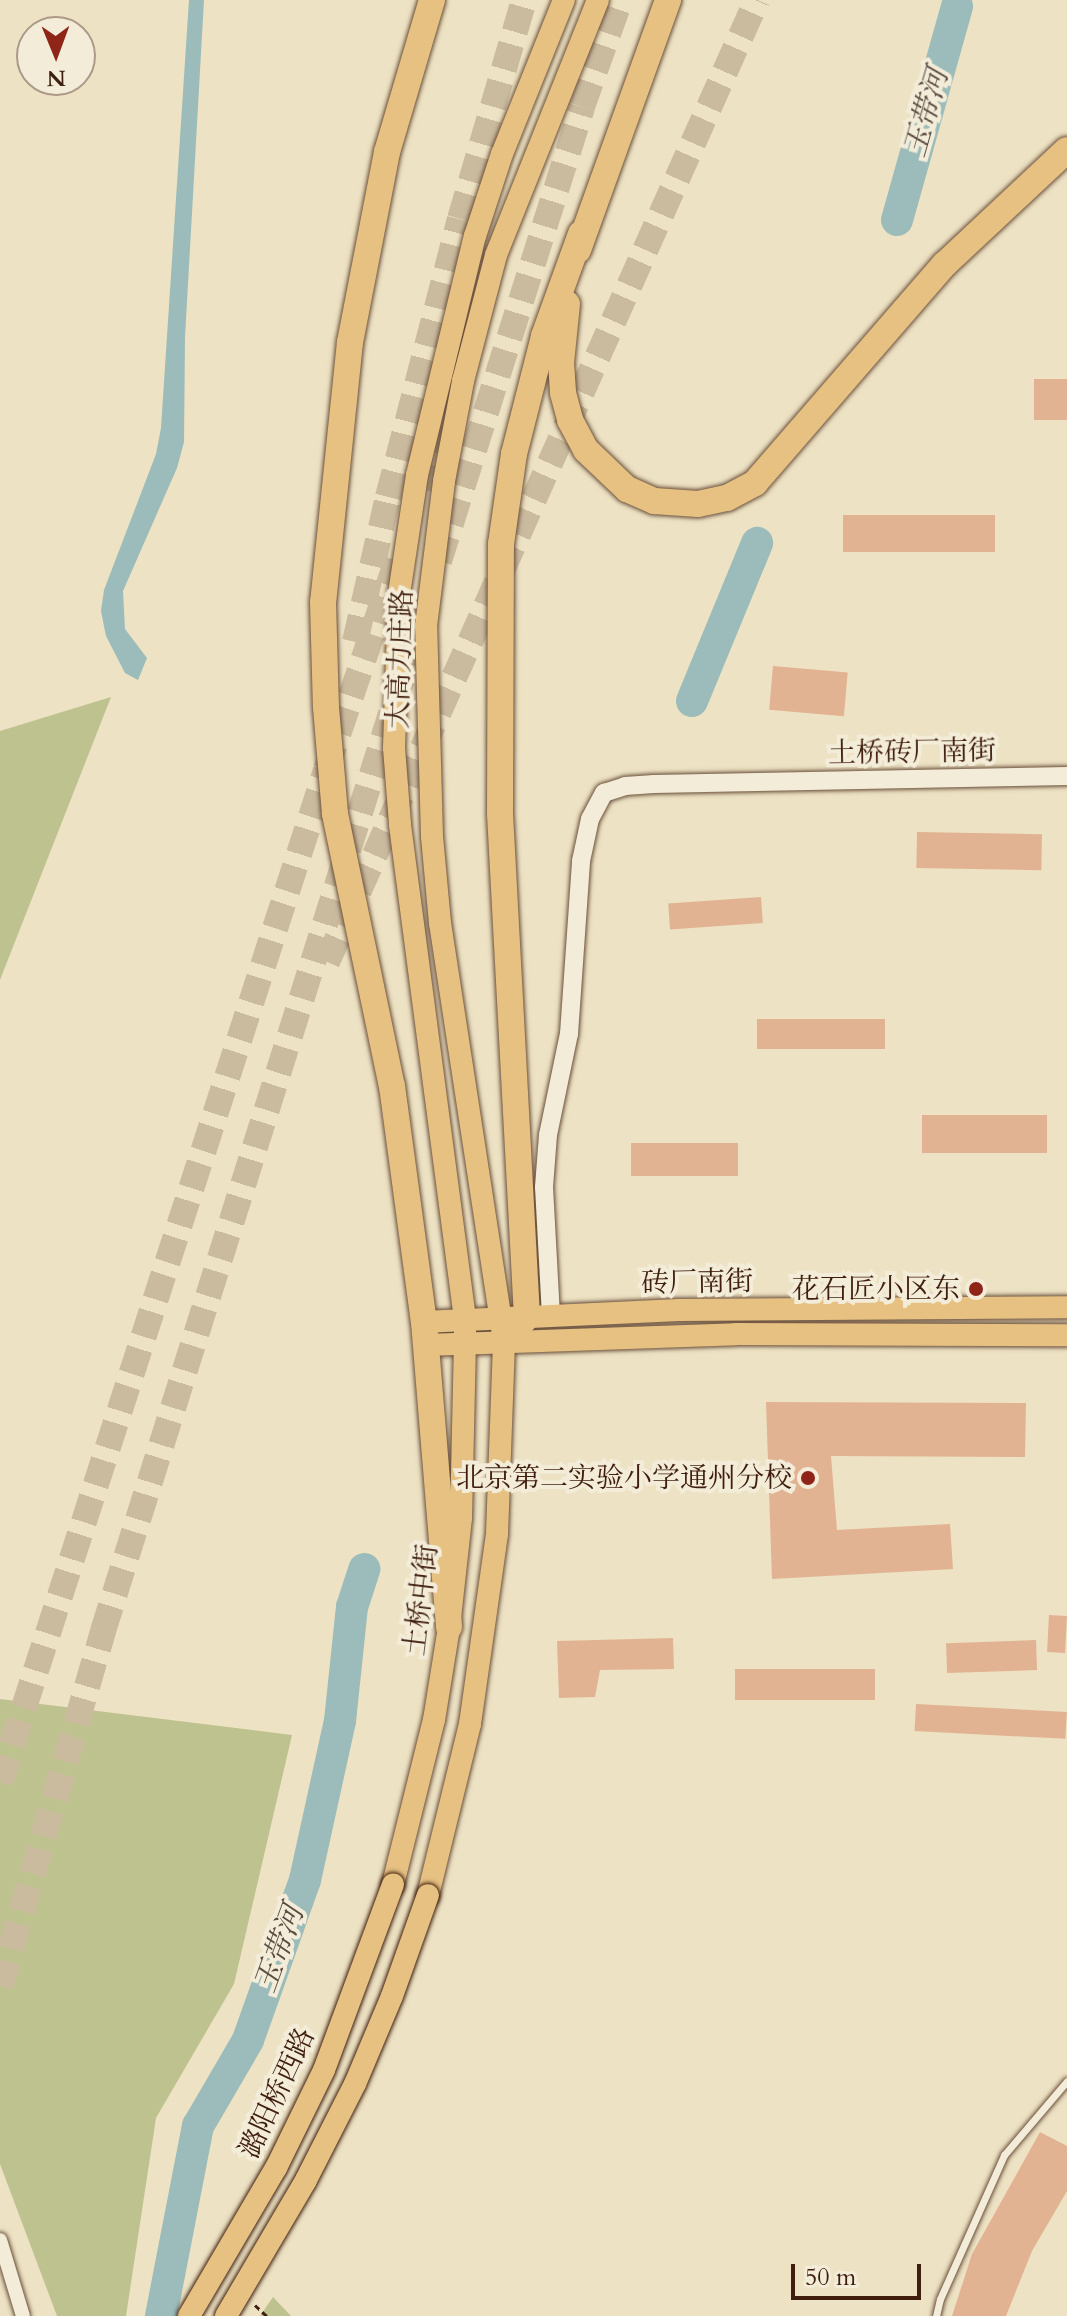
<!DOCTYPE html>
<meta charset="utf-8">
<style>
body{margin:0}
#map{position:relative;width:1067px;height:2316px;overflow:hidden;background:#ede2c3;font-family:Cardo,"Noto Serif SC",serif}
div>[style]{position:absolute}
.green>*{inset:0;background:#bec28f}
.water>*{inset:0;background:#9bbcba}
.river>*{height:32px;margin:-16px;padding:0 16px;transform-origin:16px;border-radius:16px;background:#9bbcba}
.building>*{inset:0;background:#e2b392;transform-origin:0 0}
.motorway-tunnel>*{height:26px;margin-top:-13px;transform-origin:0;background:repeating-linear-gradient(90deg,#cabb9f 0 26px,transparent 0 39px)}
.path>*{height:3px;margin-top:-1.5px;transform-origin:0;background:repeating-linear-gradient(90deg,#3f1e0e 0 6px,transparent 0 10px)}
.roads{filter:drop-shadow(0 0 2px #6a4f3b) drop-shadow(0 0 2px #6a4f3b)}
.service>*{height:7px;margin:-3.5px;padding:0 3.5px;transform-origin:3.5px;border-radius:3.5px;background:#f3ecd8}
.minor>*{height:14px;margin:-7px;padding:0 7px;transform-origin:7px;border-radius:7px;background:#f3ecd8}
.tertiary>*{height:18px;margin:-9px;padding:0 9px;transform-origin:9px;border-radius:9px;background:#f3ecd8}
.primary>*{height:22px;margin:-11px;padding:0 11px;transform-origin:11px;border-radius:11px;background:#e6c182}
.motorway>*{height:26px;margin:-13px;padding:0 13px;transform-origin:13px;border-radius:13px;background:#e6c182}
.bridges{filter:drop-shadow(0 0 2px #3f1e0e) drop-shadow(0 0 2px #3f1e0e)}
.primary-bridge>*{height:22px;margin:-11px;padding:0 11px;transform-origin:11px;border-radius:11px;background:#e6c182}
.dots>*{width:22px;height:22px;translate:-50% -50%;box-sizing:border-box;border:4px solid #f3ecd8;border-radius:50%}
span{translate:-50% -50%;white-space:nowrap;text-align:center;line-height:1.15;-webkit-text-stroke:8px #f3ecd8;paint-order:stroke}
.street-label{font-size:28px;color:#3f1e0e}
.poi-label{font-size:28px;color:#3f1e0e}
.right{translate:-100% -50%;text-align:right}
.water-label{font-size:30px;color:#5b4d42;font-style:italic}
.north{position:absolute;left:16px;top:16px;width:80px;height:80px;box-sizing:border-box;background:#f3ecd8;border:2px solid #ab9a87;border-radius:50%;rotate:179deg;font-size:22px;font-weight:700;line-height:32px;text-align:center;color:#3f1e0e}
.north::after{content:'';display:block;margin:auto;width:28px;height:36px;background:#8f2418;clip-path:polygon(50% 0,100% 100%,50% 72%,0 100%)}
.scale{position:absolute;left:791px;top:2264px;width:130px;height:36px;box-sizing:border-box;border:4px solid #3f1e0e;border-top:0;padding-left:10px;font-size:24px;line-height:28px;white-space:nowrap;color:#3f1e0e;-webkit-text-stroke:6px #f3ecd8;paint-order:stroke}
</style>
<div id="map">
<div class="green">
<i style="clip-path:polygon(111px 697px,0 980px,0 731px)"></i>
<i style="clip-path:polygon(0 1699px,292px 1735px,234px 1984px,156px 2118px,126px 2316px,57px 2316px,0 2164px)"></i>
<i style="clip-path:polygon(273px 2297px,291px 2316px,260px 2316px)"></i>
</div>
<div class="water">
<i style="clip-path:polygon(189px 0,204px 0,185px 337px,184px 442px,177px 468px,123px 591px,125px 629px,147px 658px,138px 680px,125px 673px,106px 636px,101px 611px,104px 590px,156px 454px,161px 428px)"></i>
</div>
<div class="river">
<i style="left:897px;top:220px;width:222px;rotate:-74.3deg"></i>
<i style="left:692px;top:701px;width:171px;rotate:-67.6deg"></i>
<i style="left:161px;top:2316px;width:194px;rotate:-79deg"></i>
<i style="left:198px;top:2126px;width:99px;rotate:-59.8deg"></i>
<i style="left:248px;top:2040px;width:170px;rotate:-70.4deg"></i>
<i style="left:305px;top:1880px;width:163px;rotate:-77.6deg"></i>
<i style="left:340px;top:1721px;width:115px;rotate:-84deg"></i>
<i style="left:352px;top:1607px;width:40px;rotate:-72deg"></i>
</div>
<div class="building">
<i style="left:1067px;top:379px;width:41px;height:33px;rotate:90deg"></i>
<i style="left:995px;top:515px;width:37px;height:152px;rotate:90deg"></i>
<i style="left:773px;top:666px;width:75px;height:44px;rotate:5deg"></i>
<i style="left:917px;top:832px;width:125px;height:36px;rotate:1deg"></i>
<i style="left:761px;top:897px;width:26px;height:93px;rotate:86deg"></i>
<i style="left:885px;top:1019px;width:30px;height:128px;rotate:90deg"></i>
<i style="left:922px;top:1115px;width:125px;height:38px"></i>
<i style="left:631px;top:1143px;width:107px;height:33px"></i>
<i style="clip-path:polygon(766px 1402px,1026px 1403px,1025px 1457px,831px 1456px,837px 1530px,950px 1524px,953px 1569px,772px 1579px)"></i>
<i style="left:1049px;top:1615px;width:18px;height:37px;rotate:3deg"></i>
<i style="clip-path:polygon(673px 1638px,674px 1669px,600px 1670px,595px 1697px,559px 1698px,557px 1641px)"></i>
<i style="left:1036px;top:1640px;width:30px;height:90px;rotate:88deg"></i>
<i style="left:735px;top:1669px;width:140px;height:31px"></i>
<i style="left:916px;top:1704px;width:151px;height:27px;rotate:3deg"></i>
<i style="clip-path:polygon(1040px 2132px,1067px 2146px,1067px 2191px,1032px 2251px,1006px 2316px,952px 2316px,972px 2254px)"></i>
</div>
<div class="motorway-tunnel">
<i style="left:422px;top:489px;width:101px;rotate:-71.6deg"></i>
<i style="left:439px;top:561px;width:476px;rotate:-72.5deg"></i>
<i style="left:582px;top:107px;width:114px;rotate:-70.4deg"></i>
<i style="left:355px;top:642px;width:149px;rotate:-77.2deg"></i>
<i style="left:388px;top:497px;width:287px;rotate:-75.5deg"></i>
<i style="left:460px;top:219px;width:228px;rotate:-73.7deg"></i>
<i style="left:327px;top:962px;width:1054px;rotate:-65.92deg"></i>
<i style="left:0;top:1782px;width:1063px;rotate:-72.14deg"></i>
<i style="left:326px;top:770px;width:230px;rotate:-71.3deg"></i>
<i style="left:0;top:1986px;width:370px;rotate:-73.8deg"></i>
<i style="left:103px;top:1631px;width:1079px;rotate:-72.57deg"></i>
</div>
<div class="path">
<i style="left:255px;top:2305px;width:16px;rotate:43deg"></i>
</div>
<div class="roads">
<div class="service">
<i style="left:936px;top:2316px;width:17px;rotate:-77deg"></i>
<i style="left:940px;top:2299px;width:158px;rotate:-66deg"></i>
<i style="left:1004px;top:2155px;width:97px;rotate:-49.6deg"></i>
</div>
<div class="minor">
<i style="left:0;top:2240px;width:79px;rotate:73.2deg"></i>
</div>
<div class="tertiary">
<i style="left:551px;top:1316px;width:129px;rotate:-93.1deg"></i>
<i style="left:544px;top:1187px;width:52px;rotate:-85.6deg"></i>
<i style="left:548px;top:1135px;width:103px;rotate:-78.3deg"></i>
<i style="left:569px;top:1034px;width:173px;rotate:-86deg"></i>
<i style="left:581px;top:861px;width:43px;rotate:-77.9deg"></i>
<i style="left:590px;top:819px;width:30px;rotate:-62deg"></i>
<i style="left:604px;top:793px;width:22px;rotate:-18deg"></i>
<i style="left:625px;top:786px;width:29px;rotate:-4deg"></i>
<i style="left:654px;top:784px;width:413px;rotate:-1.1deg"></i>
</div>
<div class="primary">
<i style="left:424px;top:1322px;width:255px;rotate:-2.7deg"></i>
<i style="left:679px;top:1310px;width:388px;rotate:-0.4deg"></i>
<i style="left:426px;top:1345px;width:310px;rotate:-2deg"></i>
<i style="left:736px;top:1334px;width:331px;rotate:0.2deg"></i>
<i style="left:393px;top:1884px;width:169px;rotate:-76deg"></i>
<i style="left:434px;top:1720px;width:94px;rotate:-80.8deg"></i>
<i style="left:449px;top:1627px;width:110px;rotate:-83.7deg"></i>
<i style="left:461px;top:1518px;width:175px;rotate:-88.7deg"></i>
<i style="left:465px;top:1343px;width:24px;rotate:-90deg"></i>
<i style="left:465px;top:1319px;width:499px;rotate:-97.5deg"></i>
<i style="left:400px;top:824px;width:76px;rotate:-94.5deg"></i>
<i style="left:394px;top:748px;width:154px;rotate:-88.1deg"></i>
<i style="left:399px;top:594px;width:120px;rotate:-81.4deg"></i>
<i style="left:417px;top:475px;width:246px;rotate:-76.4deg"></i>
<i style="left:475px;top:236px;width:86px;rotate:-71.8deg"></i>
<i style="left:502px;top:154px;width:166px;rotate:-68.1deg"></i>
<i style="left:428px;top:1895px;width:176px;rotate:-76.2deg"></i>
<i style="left:470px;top:1724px;width:192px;rotate:-81.9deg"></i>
<i style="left:497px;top:1534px;width:193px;rotate:-87.9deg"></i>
<i style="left:504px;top:1341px;width:423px;rotate:-98.7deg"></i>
<i style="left:440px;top:923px;width:87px;rotate:-95.3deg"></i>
<i style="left:432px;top:836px;width:210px;rotate:-91.6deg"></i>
<i style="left:426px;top:626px;width:146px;rotate:-82.9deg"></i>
<i style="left:444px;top:481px;width:102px;rotate:-79.2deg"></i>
<i style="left:463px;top:381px;width:130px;rotate:-75.3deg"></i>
<i style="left:496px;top:255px;width:275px;rotate:-68.2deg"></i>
</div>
<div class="motorway">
<i style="left:432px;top:0;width:159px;rotate:106.5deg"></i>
<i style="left:387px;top:152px;width:194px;rotate:101deg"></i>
<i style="left:350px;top:342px;width:261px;rotate:95.9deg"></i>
<i style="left:323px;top:602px;width:105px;rotate:88.4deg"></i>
<i style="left:326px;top:707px;width:107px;rotate:85.2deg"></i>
<i style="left:335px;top:814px;width:278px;rotate:78.2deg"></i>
<i style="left:392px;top:1086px;width:238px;rotate:82.3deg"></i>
<i style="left:424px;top:1322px;width:306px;rotate:85.3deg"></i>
<i style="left:578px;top:250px;width:266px;rotate:-70.2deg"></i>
<i style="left:567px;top:304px;width:59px;rotate:95.8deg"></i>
<i style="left:561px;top:363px;width:30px;rotate:86deg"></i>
<i style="left:563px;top:393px;width:28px;rotate:75deg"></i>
<i style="left:570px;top:420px;width:34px;rotate:62deg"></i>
<i style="left:586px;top:450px;width:57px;rotate:43.6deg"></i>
<i style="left:627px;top:489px;width:30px;rotate:24deg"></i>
<i style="left:654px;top:501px;width:44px;rotate:3.9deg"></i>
<i style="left:698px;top:504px;width:30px;rotate:-12deg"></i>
<i style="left:727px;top:498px;width:32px;rotate:-28deg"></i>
<i style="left:755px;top:483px;width:289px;rotate:-49.1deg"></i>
<i style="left:944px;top:265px;width:168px;rotate:-43.1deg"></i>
<i style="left:504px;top:1341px;width:33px;rotate:-46deg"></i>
<i style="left:527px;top:1317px;width:505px;rotate:-93.07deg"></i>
<i style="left:500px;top:813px;width:269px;rotate:-89.8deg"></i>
<i style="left:501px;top:544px;width:91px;rotate:-81.8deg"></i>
<i style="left:514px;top:454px;width:122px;rotate:-75.7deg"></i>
<i style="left:544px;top:336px;width:109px;rotate:-70.1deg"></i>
</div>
</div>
<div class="bridges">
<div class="primary-bridge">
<i style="left:189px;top:2316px;width:172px;rotate:-59.6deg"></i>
<i style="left:276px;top:2168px;width:109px;rotate:-63.9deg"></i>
<i style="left:324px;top:2070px;width:198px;rotate:-69.6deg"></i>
<i style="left:226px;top:2316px;width:158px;rotate:-59.5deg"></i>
<i style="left:306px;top:2180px;width:108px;rotate:-63deg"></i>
<i style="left:355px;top:2084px;width:95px;rotate:-67.2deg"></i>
<i style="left:392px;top:1996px;width:107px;rotate:-70.4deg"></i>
</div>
</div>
<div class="dots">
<i style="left:976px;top:1289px;background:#8f2418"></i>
<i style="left:808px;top:1478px;background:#8f2418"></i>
</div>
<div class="street-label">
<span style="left:400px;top:659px;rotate:-88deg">大高力庄路</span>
<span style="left:912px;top:752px;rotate:-1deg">土桥砖厂南街</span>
<span style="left:697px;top:1282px;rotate:-1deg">砖厂南街</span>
<span style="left:421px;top:1600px;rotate:-83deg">土桥中街</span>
<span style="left:277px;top:2093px;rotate:-65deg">潞阳桥西路</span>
</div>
<div class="poi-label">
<span class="right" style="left:960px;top:1289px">花石匠小区东</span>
<span class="right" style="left:792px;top:1478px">北京第二实验小学通州分校</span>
</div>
<div class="water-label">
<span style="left:927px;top:113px;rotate:-74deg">玉带河</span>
<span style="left:280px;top:1949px;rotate:-70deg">玉带河</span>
</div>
<div class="north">N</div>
<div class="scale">50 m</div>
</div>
